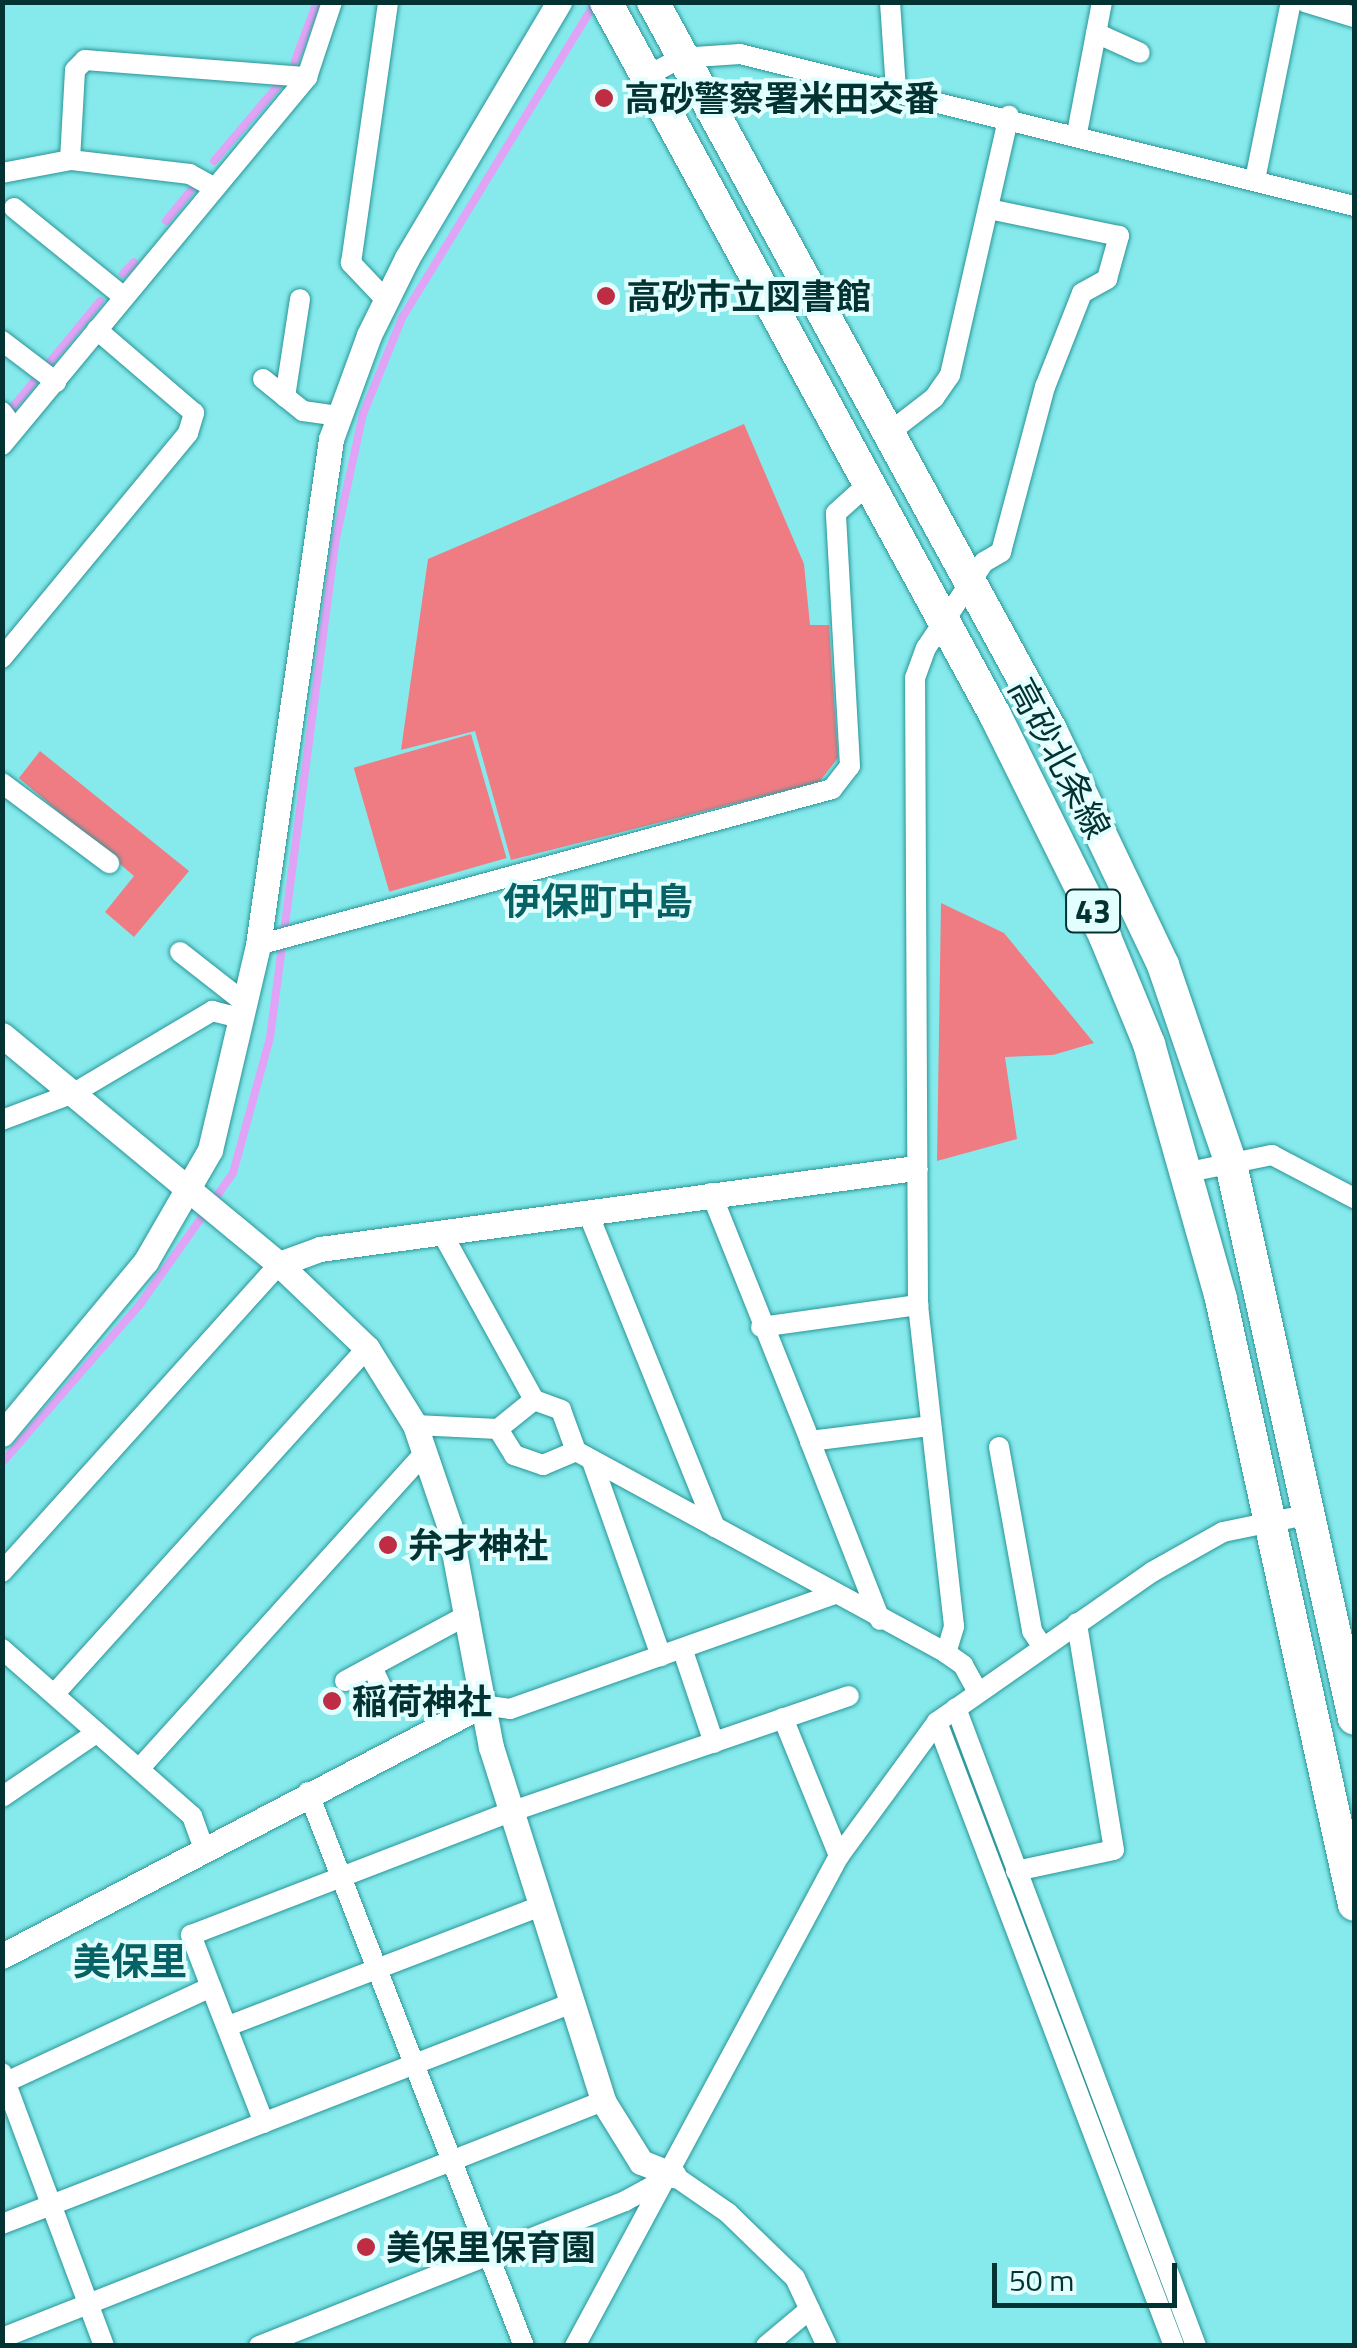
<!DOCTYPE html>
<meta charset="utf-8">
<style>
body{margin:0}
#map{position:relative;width:1357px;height:2348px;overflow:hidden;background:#86eaec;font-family:"Titillium Web","Noto Sans JP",sans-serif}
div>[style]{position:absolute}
.green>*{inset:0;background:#f07c83;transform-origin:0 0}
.stream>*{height:8px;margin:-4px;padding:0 4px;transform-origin:4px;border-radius:4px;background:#e1a3f6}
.roads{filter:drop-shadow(0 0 2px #299598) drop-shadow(0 0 2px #299598)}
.minor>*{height:20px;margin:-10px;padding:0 10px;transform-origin:10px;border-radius:10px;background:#fff}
.tertiary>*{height:25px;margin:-12.5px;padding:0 12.5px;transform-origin:12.5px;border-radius:12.5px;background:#fff}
.primary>*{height:32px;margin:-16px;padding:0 16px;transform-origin:16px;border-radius:16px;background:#fff}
.dots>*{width:28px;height:28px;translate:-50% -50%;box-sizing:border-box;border:5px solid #e3fefe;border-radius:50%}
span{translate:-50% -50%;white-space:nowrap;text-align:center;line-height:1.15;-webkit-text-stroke:8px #e3fefe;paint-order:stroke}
.shield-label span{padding:2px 8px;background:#e3fefe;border:2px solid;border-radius:8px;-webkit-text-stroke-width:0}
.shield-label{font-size:32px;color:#033233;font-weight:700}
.poi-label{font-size:35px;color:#033233;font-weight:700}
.left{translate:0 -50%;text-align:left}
.street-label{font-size:35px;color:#033233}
.neighbourhood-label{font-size:38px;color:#066264;font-weight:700}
.frame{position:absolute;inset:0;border:5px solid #033233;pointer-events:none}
.scale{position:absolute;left:992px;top:2263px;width:185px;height:45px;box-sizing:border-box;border:5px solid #033233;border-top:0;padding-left:12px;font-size:30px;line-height:35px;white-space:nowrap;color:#033233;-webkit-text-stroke:8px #e3fefe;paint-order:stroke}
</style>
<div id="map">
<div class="green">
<i style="clip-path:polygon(744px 424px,804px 564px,810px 625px,829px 625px,838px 758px,819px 782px,511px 860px,475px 731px,401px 750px,428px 559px)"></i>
<i style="left:471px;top:734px;width:129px;height:122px;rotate:74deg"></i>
<i style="clip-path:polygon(40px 751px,189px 871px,134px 937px,105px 912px,134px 876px,19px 778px)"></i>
<i style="clip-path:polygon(941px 903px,1004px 933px,1094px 1043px,1053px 1055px,1005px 1057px,1017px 1139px,937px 1161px)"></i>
</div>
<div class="stream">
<i style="left:295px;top:61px;width:63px;rotate:-69.6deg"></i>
<i style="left:214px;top:161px;width:97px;rotate:-49.6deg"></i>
<i style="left:166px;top:221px;width:40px;rotate:-51deg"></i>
<i style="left:123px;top:274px;width:16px;rotate:-47deg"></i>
<i style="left:8px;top:413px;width:145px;rotate:-50.6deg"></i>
<i style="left:2px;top:1463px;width:212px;rotate:-49deg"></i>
<i style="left:141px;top:1303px;width:159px;rotate:-54.7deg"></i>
<i style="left:233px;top:1173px;width:140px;rotate:-74.7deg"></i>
<i style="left:270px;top:1038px;width:499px;rotate:-82.5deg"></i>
<i style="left:335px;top:543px;width:132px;rotate:-77.8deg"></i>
<i style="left:363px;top:414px;width:104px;rotate:-67.9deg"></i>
<i style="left:402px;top:318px;width:371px;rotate:-58.5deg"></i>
</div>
<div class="roads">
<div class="minor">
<i style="left:890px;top:2px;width:87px;rotate:86.1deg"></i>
<i style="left:1305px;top:2px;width:51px;rotate:17deg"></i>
<i style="left:1096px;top:33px;width:48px;rotate:24.4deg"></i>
<i style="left:645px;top:77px;width:40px;rotate:-28deg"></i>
<i style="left:680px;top:58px;width:60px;rotate:-3.8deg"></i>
<i style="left:740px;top:54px;width:633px;rotate:13.9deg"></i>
<i style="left:1077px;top:133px;width:133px;rotate:-79.2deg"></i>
<i style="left:2px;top:173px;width:69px;rotate:-10.8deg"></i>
<i style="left:1255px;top:180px;width:182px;rotate:-78.6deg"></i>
<i style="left:215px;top:188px;width:29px;rotate:-151deg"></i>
<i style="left:190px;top:174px;width:121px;rotate:-173.3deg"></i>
<i style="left:70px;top:160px;width:90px;rotate:-86.8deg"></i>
<i style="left:75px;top:70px;width:14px;rotate:-45deg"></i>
<i style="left:85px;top:60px;width:223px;rotate:4.4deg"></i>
<i style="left:14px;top:208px;width:141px;rotate:39deg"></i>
<i style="left:385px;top:299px;width:50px;rotate:-133.4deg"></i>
<i style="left:351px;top:263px;width:264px;rotate:-81.9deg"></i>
<i style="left:2px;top:341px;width:68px;rotate:37.2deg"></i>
<i style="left:263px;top:379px;width:51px;rotate:38.7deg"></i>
<i style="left:303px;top:411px;width:35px;rotate:8deg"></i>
<i style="left:285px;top:397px;width:99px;rotate:-81.3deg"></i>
<i style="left:2px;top:412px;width:21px;rotate:53deg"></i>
<i style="left:890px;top:432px;width:56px;rotate:-37.7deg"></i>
<i style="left:934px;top:398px;width:28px;rotate:-55deg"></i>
<i style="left:950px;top:375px;width:266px;rotate:-77.2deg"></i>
<i style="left:2px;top:445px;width:478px;rotate:-50.3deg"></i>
<i style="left:307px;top:77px;width:79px;rotate:-71.6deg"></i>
<i style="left:2px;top:658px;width:292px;rotate:-50.4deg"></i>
<i style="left:188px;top:433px;width:21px;rotate:-73deg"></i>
<i style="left:194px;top:413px;width:128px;rotate:-139.4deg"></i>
<i style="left:2px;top:783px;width:134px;rotate:36.8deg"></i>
<i style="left:258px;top:945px;width:595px;rotate:-15.2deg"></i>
<i style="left:832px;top:789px;width:29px;rotate:-52deg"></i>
<i style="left:850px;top:766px;width:253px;rotate:-93.2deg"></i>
<i style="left:836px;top:513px;width:40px;rotate:-42deg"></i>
<i style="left:180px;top:952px;width:83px;rotate:38.1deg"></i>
<i style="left:2px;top:1120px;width:77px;rotate:-20.6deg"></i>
<i style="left:74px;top:1093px;width:161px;rotate:-30.7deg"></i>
<i style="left:212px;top:1011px;width:30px;rotate:14deg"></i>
<i style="left:1189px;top:1172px;width:85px;rotate:-11.6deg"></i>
<i style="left:1272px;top:1155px;width:93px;rotate:27.7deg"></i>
<i style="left:711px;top:1193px;width:267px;rotate:68.2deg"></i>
<i style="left:810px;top:1441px;width:122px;rotate:-7.1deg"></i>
<i style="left:588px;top:1213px;width:339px;rotate:68deg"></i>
<i style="left:442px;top:1233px;width:191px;rotate:61.1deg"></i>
<i style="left:761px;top:1327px;width:159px;rotate:-8deg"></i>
<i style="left:415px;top:1425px;width:83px;rotate:2.8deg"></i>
<i style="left:498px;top:1429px;width:31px;rotate:58deg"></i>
<i style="left:514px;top:1455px;width:31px;rotate:19deg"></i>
<i style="left:543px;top:1465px;width:36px;rotate:-23deg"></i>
<i style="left:576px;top:1451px;width:422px;rotate:28.6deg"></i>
<i style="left:946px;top:1653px;width:21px;rotate:35deg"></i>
<i style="left:963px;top:1665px;width:31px;rotate:61deg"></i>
<i style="left:498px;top:1429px;width:46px;rotate:-38.9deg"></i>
<i style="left:534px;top:1400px;width:29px;rotate:20deg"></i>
<i style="left:561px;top:1410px;width:44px;rotate:69.9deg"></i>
<i style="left:810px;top:1441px;width:192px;rotate:68.6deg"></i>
<i style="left:999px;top:1447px;width:187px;rotate:79.8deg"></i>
<i style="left:1032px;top:1631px;width:18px;rotate:56deg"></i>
<i style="left:592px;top:1461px;width:207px;rotate:70.5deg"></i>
<i style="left:2px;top:1572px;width:414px;rotate:-48deg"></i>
<i style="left:2px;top:1649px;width:253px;rotate:41.3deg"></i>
<i style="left:192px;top:1816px;width:32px;rotate:70deg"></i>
<i style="left:683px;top:1651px;width:97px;rotate:71.4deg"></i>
<i style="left:946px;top:1653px;width:28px;rotate:-73deg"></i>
<i style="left:954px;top:1626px;width:323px;rotate:-96.4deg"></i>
<i style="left:918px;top:1305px;width:627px;rotate:-90.27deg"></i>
<i style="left:915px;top:678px;width:32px;rotate:-70deg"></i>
<i style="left:926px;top:648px;width:104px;rotate:-56deg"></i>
<i style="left:984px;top:562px;width:20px;rotate:-30deg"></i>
<i style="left:1001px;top:552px;width:171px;rotate:-75.1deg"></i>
<i style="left:1045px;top:387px;width:101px;rotate:-68.5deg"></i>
<i style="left:1082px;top:293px;width:29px;rotate:-29deg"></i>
<i style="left:1107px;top:279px;width:45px;rotate:-74.4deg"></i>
<i style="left:1119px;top:236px;width:133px;rotate:-168.3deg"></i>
<i style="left:372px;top:1667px;width:26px;rotate:65deg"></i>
<i style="left:345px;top:1681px;width:141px;rotate:-28.4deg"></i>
<i style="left:57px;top:1691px;width:462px;rotate:-47.9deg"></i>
<i style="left:482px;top:1705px;width:28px;rotate:8deg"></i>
<i style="left:510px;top:1709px;width:342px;rotate:-19.5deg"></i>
<i style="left:956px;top:1708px;width:682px;rotate:69.38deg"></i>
<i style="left:783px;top:1718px;width:149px;rotate:67.9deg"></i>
<i style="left:937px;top:1722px;width:667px;rotate:69.2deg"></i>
<i style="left:139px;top:1769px;width:428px;rotate:-47.9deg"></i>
<i style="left:308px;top:1792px;width:595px;rotate:68.7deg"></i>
<i style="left:2px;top:1797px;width:114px;rotate:-34.2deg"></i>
<i style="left:1016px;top:1871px;width:100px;rotate:-12.1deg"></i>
<i style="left:1114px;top:1850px;width:230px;rotate:-99.3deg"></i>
<i style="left:211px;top:1987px;width:56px;rotate:-111deg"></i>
<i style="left:191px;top:1935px;width:345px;rotate:-21.1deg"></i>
<i style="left:513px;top:1811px;width:355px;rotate:-18.9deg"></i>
<i style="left:228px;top:2026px;width:334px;rotate:-21deg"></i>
<i style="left:2px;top:2073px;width:291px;rotate:69.5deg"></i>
<i style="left:2px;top:2084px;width:230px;rotate:-24.9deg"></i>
<i style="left:211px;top:1987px;width:146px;rotate:68.7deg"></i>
<i style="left:2px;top:2224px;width:611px;rotate:-21.19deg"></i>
<i style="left:2px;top:2338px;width:646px;rotate:-21.52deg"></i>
<i style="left:259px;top:2346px;width:394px;rotate:-21.6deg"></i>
<i style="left:625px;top:2201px;width:55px;rotate:-28.4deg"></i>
<i style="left:673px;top:2175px;width:67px;rotate:34.6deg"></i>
<i style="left:728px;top:2213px;width:93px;rotate:44.1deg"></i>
<i style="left:795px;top:2278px;width:75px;rotate:64.8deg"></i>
<i style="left:575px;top:2346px;width:557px;rotate:-61.69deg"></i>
<i style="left:839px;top:1856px;width:166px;rotate:-53.8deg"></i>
<i style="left:937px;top:1722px;width:262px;rotate:-34.9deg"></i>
<i style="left:1152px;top:1572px;width:81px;rotate:-29.4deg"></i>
<i style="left:1223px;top:1532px;width:90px;rotate:-11.6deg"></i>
<i style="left:766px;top:2346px;width:57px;rotate:-40.1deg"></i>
</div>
<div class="tertiary">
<i style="left:2px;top:1035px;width:359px;rotate:39.6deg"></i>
<i style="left:279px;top:1264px;width:122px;rotate:43.7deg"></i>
<i style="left:367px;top:1348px;width:91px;rotate:58.1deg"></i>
<i style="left:415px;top:1425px;width:106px;rotate:71.2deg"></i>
<i style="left:449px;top:1525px;width:226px;rotate:79.3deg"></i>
<i style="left:491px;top:1747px;width:371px;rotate:72.4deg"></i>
<i style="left:603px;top:2101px;width:72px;rotate:58.1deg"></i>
<i style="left:641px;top:2162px;width:35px;rotate:22deg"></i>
<i style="left:279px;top:1264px;width:44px;rotate:-20.1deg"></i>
<i style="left:320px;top:1249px;width:600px;rotate:-7.75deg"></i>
<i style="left:2px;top:1434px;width:225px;rotate:-50.2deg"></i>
<i style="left:146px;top:1261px;width:128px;rotate:-60deg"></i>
<i style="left:210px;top:1150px;width:211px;rotate:-76.8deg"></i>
<i style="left:258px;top:945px;width:511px;rotate:-81.79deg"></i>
<i style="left:331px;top:439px;width:111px;rotate:-69.9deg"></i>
<i style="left:369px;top:335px;width:86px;rotate:-63.7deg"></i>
<i style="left:407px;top:258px;width:298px;rotate:-59.3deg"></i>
<i style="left:2px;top:1956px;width:542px;rotate:-27.61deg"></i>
</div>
<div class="primary">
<i style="left:606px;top:2px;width:812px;rotate:61.38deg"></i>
<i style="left:995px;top:715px;width:248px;rotate:63.6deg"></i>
<i style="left:1105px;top:937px;width:116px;rotate:67.6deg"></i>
<i style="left:1149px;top:1044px;width:265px;rotate:74.2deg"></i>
<i style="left:1221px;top:1299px;width:620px;rotate:77.62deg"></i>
<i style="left:653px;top:2px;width:830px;rotate:61.33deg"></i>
<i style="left:1051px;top:730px;width:260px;rotate:64.5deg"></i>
<i style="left:1163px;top:965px;width:210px;rotate:71.1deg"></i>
<i style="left:1231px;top:1164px;width:568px;rotate:77.5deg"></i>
</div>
</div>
<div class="dots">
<i style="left:604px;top:98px;background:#be2d44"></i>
<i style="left:606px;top:296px;background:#be2d44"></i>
<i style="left:388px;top:1545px;background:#be2d44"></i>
<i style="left:332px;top:1701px;background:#be2d44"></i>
<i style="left:366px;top:2247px;background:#be2d44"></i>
</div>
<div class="shield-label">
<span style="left:1093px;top:911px">43</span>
</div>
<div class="poi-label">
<span class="left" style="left:624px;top:98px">高砂警察署米田交番</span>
<span class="left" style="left:626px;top:296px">高砂市立図書館</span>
<span class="left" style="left:408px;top:1545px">弁才神社</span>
<span class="left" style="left:352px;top:1701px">稲荷神社</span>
<span class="left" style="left:386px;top:2247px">美保里保育園</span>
</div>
<div class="street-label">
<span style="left:1060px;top:758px;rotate:62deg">高砂北条線</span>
</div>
<div class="neighbourhood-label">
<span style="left:598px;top:902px">伊保町中島</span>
<span style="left:130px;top:1962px">美保里</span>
</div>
<div class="frame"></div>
<div class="scale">50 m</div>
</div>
